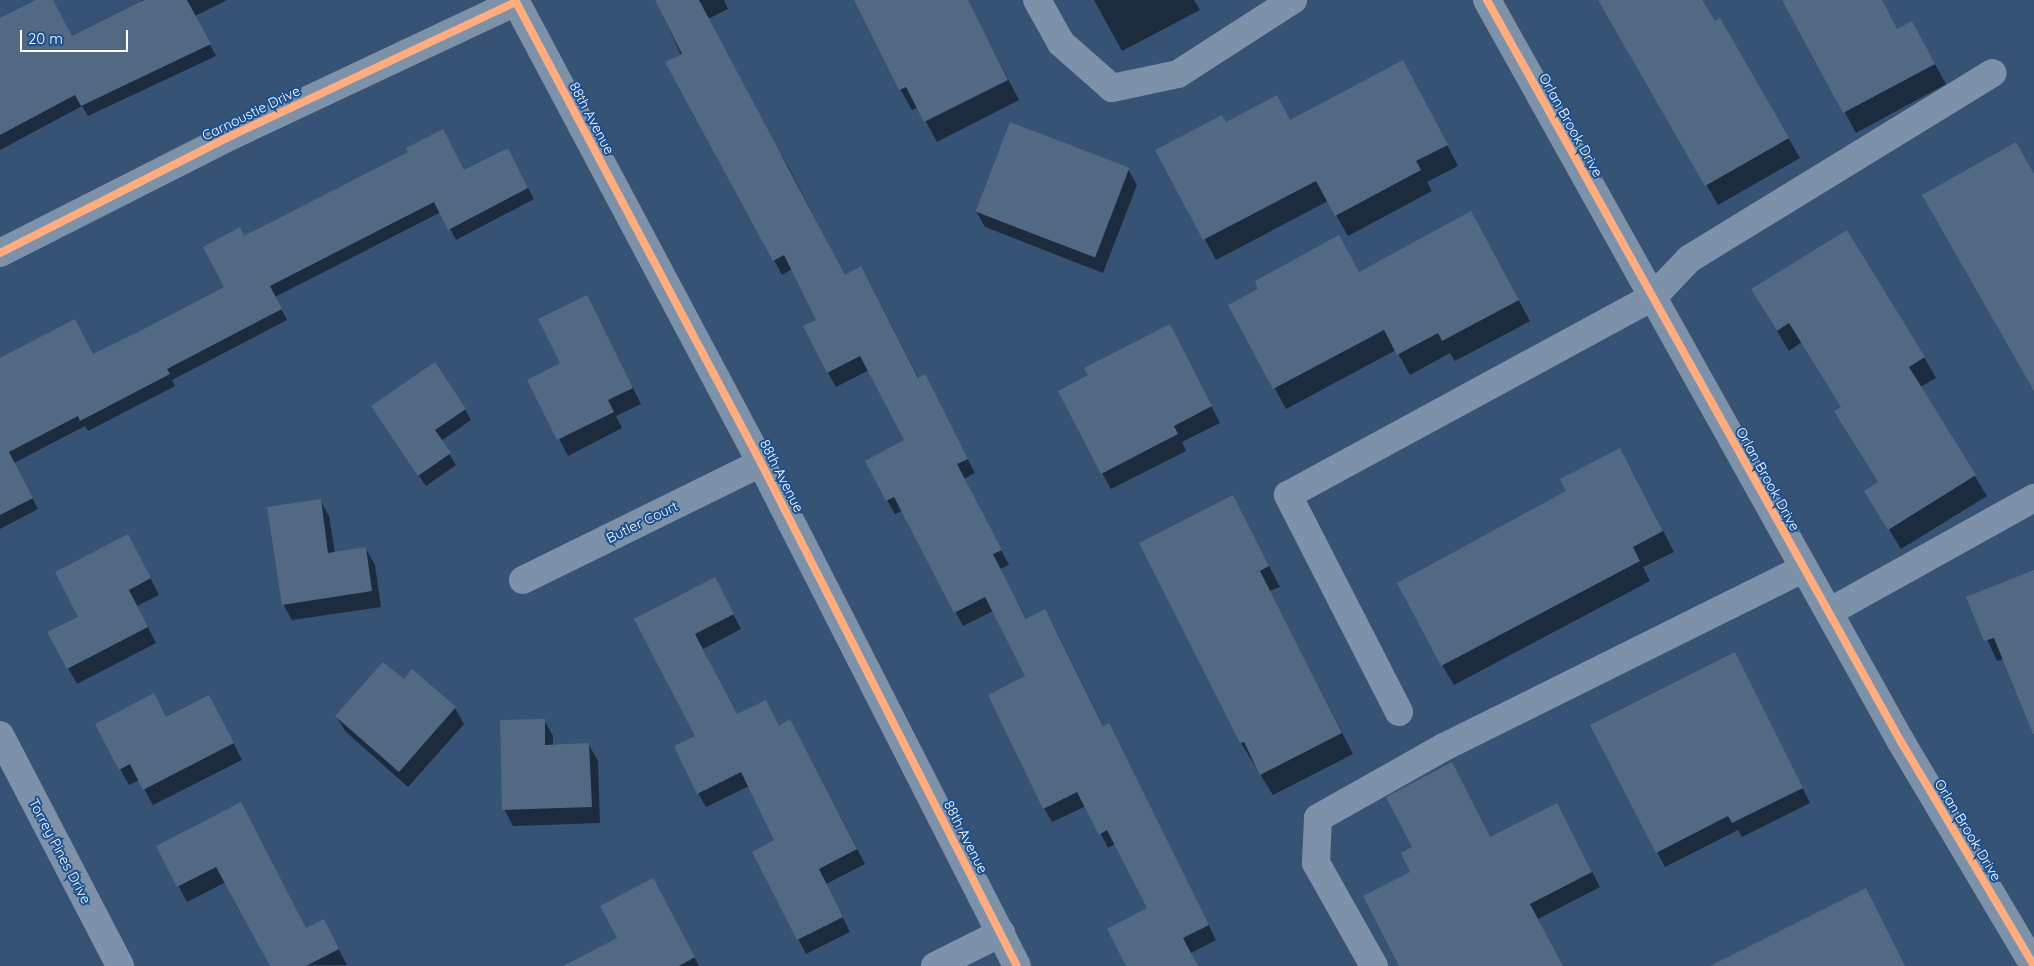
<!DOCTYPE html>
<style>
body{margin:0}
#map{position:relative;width:2034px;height:966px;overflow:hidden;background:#365274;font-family:Quicksand,sans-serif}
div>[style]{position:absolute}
.shadow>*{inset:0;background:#0007}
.building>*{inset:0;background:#526984;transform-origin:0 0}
.minor>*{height:28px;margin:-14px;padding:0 14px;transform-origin:14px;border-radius:14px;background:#7d92a8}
.cycleway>*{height:8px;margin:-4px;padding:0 4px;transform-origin:4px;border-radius:4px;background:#ffac80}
span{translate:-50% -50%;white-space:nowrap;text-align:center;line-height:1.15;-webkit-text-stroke:4px #1b4f8f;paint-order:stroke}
.street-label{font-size:14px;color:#fff}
.scale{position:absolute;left:20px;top:30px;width:108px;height:22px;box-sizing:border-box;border:2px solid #fff;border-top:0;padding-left:6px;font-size:15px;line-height:18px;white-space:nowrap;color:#fff;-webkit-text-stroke:4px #1b4f8f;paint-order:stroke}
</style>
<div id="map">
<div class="shadow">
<i style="clip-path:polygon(39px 0,52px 0,72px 38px,142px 2px,141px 0,227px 0,195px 16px,216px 56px,88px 116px,82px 106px,0 150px,0 54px)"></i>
<i style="clip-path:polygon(656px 0,724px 0,728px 9px,708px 19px,778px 155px,781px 154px,789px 168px,845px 276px,869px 282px,919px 379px,932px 390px,975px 473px,964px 479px,1009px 565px,1000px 569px,1027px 620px,1053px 625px,1104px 727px,1116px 739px,1216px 940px,1191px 953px,1197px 966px,1127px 966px,1148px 909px,1115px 844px,1108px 848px,1086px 806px,1052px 822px,1044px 808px,1027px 677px,993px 611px,963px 626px,902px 511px,895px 514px,887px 500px,906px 441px,869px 370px,836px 387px,828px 373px,805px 327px,818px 320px,792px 269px,782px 275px,774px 260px)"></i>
<i style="clip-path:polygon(855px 0,967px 0,1019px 100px,937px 142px,918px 107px,912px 110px,900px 89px)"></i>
<i style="clip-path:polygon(1094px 0,1194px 0,1200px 10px,1122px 51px)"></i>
<i style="clip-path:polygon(1600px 0,1701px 0,1714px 23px,1720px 20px,1800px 158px,1718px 205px)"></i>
<i style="clip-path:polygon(1784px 0,1881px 0,1897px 30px,1923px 43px,1946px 84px,1856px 133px)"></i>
<i style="clip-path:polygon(1414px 82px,1458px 166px,1427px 182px,1432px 191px,1348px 236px,1328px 201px,1216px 260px,1157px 150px,1226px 124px,1291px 122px)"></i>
<i style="clip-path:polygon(513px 160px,534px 199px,456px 240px,441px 212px,275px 297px,287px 320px,172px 380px,175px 386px,88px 431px,85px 426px,14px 463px,38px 509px,0 529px,0 370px,93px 356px,226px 288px,244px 238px,464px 172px)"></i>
<i style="clip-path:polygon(1128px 169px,1137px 185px,1103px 273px,985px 227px,976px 211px)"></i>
<i style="clip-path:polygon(1482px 233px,1530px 321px,1455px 361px,1450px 353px,1410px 375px,1396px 350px,1286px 409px,1230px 306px,1359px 273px)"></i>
<i style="clip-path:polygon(1764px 310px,1924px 357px,1936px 378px,1920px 387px,1987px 496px,1901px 549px,1878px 512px,1879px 483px,1842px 407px,1802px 342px,1789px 351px)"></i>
<i style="clip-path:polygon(595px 313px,641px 404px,616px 416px,622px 428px,568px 456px,529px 381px,562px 364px)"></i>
<i style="clip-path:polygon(1178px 341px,1220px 423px,1182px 442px,1186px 451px,1111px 489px,1102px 473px)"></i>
<i style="clip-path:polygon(465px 409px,471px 420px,441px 441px,456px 465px,426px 486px,379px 417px)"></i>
<i style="clip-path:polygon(1631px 469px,1674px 552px,1643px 567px,1650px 581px,1454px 685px,1442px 665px)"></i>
<i style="clip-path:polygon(1233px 497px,1280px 587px,1270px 591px,1353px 754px,1273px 795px,1241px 743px,1140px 544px)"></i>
<i style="clip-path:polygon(320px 500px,329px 516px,335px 553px,366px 549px,375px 565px,381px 607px,292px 620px,283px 604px)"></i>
<i style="clip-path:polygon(137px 552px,159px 595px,137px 606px,156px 643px,77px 684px,68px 668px,79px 617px)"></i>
<i style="clip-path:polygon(2034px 571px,2034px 733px,2004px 659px,1997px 661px,1968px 598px)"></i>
<i style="clip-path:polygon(722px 593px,741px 629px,703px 649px,737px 716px,798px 735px,865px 864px,826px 884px,850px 932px,806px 954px,754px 852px,776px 841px,749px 786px,706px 807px,698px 793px,697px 736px,636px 619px)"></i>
<i style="clip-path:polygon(1742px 668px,1810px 803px,1742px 837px,1738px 830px,1665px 867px,1657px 852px)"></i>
<i style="clip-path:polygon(404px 681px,455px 708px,464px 724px,408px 787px,346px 732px,336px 716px)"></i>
<i style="clip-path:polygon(218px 713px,242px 760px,153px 805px,139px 780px,129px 785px,120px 769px,166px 718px)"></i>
<i style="clip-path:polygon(544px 720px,553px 736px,553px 746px,589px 745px,598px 761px,600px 823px,513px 826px,504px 809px)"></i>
<i style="clip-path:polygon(241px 804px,306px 929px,332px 937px,347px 965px,271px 966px,226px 882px,187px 902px,158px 847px)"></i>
<i style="clip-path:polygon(1565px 820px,1600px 887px,1538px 919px,1562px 966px,1400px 966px,1491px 838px)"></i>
<i style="clip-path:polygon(659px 891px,699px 966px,607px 966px,619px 939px)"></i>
</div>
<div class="building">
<i style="clip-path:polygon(36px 0,53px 0,72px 36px,144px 0,187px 0,211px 44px,81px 106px,75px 95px,0 135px,0 18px)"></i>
<i style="clip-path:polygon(655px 0,699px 0,845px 275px,861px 266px,918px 378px,925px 374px,968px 459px,957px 464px,1002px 550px,993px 554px,1026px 619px,1045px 609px,1103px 726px,1109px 723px,1209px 925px,1183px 938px,1198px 966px,1126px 966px,1107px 929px,1147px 908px,1107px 830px,1099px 835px,1077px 792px,1043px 809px,988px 695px,1025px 676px,985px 597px,954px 613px,894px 497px,886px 501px,865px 461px,904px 440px,860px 356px,827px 373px,803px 326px,816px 320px,784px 255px,773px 261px,665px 62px,682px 54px)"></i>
<i style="clip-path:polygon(854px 0,968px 0,1008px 80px,924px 122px,906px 87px,899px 90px)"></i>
<i style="clip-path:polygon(1598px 0,1702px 0,1715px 21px,1720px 18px,1789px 138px,1705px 186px)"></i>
<i style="clip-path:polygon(1782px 0,1882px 0,1897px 29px,1912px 21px,1935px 64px,1843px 113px)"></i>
<i style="clip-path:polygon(1403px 60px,1448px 145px,1416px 161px,1421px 170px,1335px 216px,1316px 181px,1203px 240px,1155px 150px,1222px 115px,1226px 122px,1277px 95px,1290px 120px)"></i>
<i style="left:1010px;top:122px;width:128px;height:96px;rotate:21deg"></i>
<i style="clip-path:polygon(443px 129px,464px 170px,508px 148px,528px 188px,448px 230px,434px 202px,270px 286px,282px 309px,167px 369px,170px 374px,80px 421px,78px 416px,9px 452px,33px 498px,0 515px,0 358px,75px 319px,93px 354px,146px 328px,224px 287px,203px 247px,240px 227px,244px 236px,408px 152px,406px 148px)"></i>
<i style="clip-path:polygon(2016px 142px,2034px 174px,2034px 391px,1922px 195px)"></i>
<i style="clip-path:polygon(1471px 211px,1519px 300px,1442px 341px,1438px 333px,1397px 355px,1384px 330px,1273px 389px,1228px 305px,1258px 289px,1255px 281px,1339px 235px,1359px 272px)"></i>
<i style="clip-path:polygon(1847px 230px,1925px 357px,1909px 367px,1976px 475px,1888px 530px,1864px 491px,1878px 482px,1834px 411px,1841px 407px,1789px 323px,1777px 331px,1751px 289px)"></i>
<i style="clip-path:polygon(587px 295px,633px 388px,608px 400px,614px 412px,557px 440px,527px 380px,560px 363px,538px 319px)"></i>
<i style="clip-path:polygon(1170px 324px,1212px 406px,1174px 426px,1178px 434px,1101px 474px,1058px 391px,1088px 375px,1084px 368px)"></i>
<i style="clip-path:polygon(435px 362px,466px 409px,435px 430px,451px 453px,418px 476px,371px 406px)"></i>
<i style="clip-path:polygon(1620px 448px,1663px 531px,1633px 547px,1640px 561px,1441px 666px,1397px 583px,1566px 491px,1560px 479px)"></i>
<i style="clip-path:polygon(1233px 495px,1269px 566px,1260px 571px,1342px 733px,1260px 775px,1244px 742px,1240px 743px,1139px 543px)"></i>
<i style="clip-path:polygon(321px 499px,328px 553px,366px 547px,372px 591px,282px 605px,267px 507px)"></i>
<i style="clip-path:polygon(128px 534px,151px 578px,129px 590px,148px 627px,67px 669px,47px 632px,78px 617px,55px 572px)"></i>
<i style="clip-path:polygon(2034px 570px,2034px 734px,2033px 734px,1994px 638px,1984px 641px,1966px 597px)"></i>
<i style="clip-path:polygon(715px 577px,734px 614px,695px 634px,737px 714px,766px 700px,779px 726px,790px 719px,857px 849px,819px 869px,843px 917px,797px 940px,752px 852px,774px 840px,741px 772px,697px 794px,674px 746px,695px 736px,634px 619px)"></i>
<i style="clip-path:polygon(1735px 652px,1803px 788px,1732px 823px,1728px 816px,1656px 853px,1590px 725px)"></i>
<i style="clip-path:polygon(383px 662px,404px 679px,412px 669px,456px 707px,399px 772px,335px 716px)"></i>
<i style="clip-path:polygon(154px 693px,166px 717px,209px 695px,234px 743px,143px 790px,130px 764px,119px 770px,95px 724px)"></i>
<i style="clip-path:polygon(545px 719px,545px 745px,589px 743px,592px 807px,502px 810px,500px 720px)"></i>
<i style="clip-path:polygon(1452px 762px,1490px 837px,1557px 803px,1592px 872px,1530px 904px,1563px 966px,1399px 966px,1363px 896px,1410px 872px,1401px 853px,1412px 847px,1386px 797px)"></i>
<i style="clip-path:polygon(241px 802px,306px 928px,324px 919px,339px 949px,306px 966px,270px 966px,216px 867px,177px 887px,156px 846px)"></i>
<i style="clip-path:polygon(653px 878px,695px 957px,679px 966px,563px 966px,617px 938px,600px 906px)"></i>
<i style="clip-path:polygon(1866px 888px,1905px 966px,1710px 966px)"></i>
</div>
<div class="minor">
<i style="left:1037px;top:0;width:49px;rotate:60.8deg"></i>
<i style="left:1061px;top:43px;width:68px;rotate:41.4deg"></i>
<i style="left:1112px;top:88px;width:67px;rotate:-12deg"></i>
<i style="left:1178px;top:74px;width:137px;rotate:-32.8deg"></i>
<i style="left:1487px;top:0;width:847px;rotate:60.83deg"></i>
<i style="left:1900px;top:740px;width:263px;rotate:59.3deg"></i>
<i style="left:0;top:253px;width:261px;rotate:-26.9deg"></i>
<i style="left:233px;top:135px;width:313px;rotate:-25.2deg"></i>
<i style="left:516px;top:2px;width:522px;rotate:62.01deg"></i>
<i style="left:761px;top:463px;width:564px;rotate:63.03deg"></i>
<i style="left:523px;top:580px;width:265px;rotate:-26.2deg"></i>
<i style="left:1829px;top:612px;width:235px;rotate:-29.1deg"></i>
<i style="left:1399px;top:712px;width:244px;rotate:-117.1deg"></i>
<i style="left:1288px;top:495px;width:415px;rotate:-28.5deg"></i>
<i style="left:1653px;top:297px;width:52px;rotate:-46.5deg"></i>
<i style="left:1689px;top:259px;width:356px;rotate:-31.5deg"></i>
<i style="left:0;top:735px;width:260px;rotate:62.5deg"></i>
<i style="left:935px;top:966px;width:74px;rotate:-26.6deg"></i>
<i style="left:1374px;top:966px;width:118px;rotate:-119.4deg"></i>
<i style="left:1316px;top:863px;width:45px;rotate:-87.5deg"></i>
<i style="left:1318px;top:818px;width:145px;rotate:-29.4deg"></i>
<i style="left:1444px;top:747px;width:402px;rotate:-26.4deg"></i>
</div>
<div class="cycleway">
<i style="left:1487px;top:0;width:847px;rotate:60.83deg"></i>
<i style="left:1900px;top:740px;width:263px;rotate:59.3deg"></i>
<i style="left:0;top:253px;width:261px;rotate:-26.9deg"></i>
<i style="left:233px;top:135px;width:313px;rotate:-25.2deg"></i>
<i style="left:516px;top:2px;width:522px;rotate:62.01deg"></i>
<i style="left:761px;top:463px;width:564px;rotate:63.03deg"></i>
</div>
<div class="street-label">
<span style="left:251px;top:113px;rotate:-26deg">Carnoustie Drive</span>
<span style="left:592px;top:118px;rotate:62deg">88th Avenue</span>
<span style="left:1571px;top:125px;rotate:61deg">Orlan Brook Drive</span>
<span style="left:782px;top:476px;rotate:63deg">88th Avenue</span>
<span style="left:1768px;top:479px;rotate:61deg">Orlan Brook Drive</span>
<span style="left:642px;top:522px;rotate:-26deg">Butler Court</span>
<span style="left:1968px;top:830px;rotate:59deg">Orlan Brook Drive</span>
<span style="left:966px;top:837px;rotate:63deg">88th Avenue</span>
<span style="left:60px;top:851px;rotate:62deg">Torrey Pines Drive</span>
</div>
<div class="scale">20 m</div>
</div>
